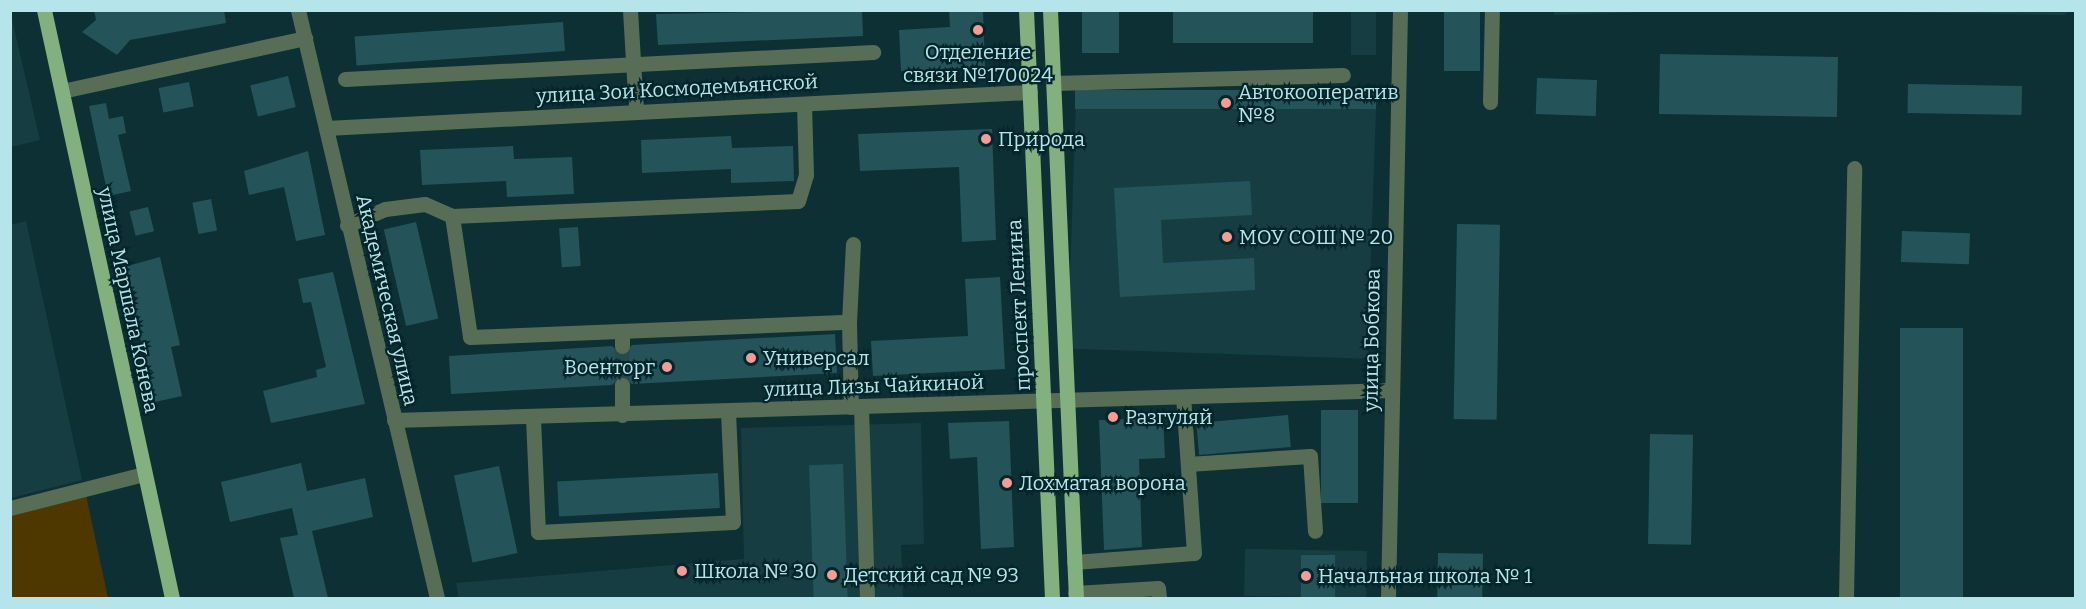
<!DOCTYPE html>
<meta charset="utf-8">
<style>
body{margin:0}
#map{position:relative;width:2086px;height:609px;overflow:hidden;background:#0d3034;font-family:Bitter,serif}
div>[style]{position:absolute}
.built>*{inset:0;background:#163e42;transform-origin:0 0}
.green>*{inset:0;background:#4f3800}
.building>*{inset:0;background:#245459;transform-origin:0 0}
.minor-tunnel>*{height:15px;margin-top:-7.5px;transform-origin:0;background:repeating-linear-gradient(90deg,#264b4f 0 15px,transparent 0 23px)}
.minor>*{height:15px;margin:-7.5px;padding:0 7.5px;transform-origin:7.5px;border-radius:7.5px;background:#576d56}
.major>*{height:15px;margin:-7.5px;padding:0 7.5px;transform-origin:7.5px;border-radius:7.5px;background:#82b07f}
.dots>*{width:16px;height:16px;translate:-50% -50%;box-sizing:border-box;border:3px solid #02262a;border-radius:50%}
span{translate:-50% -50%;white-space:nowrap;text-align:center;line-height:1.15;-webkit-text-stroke:4.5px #02262a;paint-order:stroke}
.poi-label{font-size:20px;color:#b5e5ea}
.left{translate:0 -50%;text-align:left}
.right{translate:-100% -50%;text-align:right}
.street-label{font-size:20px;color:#b5e5ea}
.frame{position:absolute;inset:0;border:12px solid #b5e5ea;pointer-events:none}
</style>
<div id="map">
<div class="built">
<i style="clip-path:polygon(1554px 10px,1673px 10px,1673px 11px,1554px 15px)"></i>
<i style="clip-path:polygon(10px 11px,40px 140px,11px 147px,10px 147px)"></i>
<i style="left:1351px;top:11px;width:25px;height:44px"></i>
<i style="clip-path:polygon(1825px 11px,2070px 10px,2070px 11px,2064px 15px)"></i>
<i style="left:1376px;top:109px;width:250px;height:300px;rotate:92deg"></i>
<i style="clip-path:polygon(26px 221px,82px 480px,11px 498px,11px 225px)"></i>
<i style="clip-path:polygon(921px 423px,924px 544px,901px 545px,903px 598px,459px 598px,456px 583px,744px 559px,741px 428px)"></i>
<i style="left:1367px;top:551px;width:47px;height:122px;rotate:91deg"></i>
</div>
<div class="green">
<i style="clip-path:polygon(86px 495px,108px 598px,11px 598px,11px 515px)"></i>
</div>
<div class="building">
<i style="clip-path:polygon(94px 10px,224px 10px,226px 23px,130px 40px,117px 55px,82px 32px,96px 20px)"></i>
<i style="clip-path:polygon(862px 10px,863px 36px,658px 45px,656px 14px)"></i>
<i style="clip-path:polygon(949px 10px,983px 10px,985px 67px,901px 71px,899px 30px,950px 27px)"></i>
<i style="left:1082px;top:10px;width:37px;height:43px"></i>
<i style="left:1173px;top:10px;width:140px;height:33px"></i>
<i style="left:1444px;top:10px;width:36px;height:61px"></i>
<i style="left:563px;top:22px;width:29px;height:209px;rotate:86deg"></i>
<i style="left:1660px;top:54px;width:178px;height:60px;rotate:1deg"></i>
<i style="left:288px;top:76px;width:32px;height:39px;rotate:76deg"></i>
<i style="left:1537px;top:78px;width:60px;height:36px;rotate:2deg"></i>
<i style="left:189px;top:82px;width:25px;height:31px;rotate:79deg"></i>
<i style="left:1908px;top:84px;width:114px;height:29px;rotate:1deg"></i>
<i style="left:1376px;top:90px;width:19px;height:301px;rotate:90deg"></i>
<i style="clip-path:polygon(106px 103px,109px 119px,123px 116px,126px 133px,118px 135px,131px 191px,108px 196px,89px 106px)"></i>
<i style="clip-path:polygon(992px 129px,996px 240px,962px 242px,959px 167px,860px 171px,858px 134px)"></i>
<i style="clip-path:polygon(731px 136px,732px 148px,793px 146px,794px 181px,731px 183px,731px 169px,642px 173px,641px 140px)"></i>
<i style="clip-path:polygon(513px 146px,514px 159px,572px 157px,574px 194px,507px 197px,506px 181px,422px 185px,420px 150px)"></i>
<i style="clip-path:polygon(308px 151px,325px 235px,296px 241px,284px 187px,249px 195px,244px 171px)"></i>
<i style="clip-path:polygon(1250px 181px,1252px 215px,1161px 220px,1163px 263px,1254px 258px,1255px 290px,1120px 297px,1114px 188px)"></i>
<i style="left:211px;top:199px;width:32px;height:19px;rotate:79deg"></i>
<i style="left:148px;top:207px;width:25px;height:19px;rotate:76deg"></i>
<i style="left:416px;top:222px;width:99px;height:33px;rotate:77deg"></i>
<i style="left:1457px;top:224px;width:43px;height:195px;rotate:1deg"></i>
<i style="left:578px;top:227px;width:39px;height:19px;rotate:86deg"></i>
<i style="left:1902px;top:231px;width:68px;height:31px;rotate:2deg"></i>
<i style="clip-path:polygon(160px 257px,180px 345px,171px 347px,182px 396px,155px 402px,124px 267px)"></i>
<i style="clip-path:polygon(333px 272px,365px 404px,271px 423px,263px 391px,317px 377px,316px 370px,326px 367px,311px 302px,303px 303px,298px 279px)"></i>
<i style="clip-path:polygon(1000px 277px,1005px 369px,873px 376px,871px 341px,968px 336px,965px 279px)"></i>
<i style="left:1900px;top:328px;width:63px;height:270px"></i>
<i style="clip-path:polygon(835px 334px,837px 373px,632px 384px,621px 375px,612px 385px,451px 394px,449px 356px,612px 346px,623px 356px,632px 345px)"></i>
<i style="left:1321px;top:410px;width:37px;height:93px"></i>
<i style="left:1288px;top:415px;width:32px;height:92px;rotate:85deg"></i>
<i style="clip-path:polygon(1163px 418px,1165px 458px,1139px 459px,1142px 547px,1104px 550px,1099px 420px)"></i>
<i style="clip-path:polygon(1009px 421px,1014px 547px,981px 549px,977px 457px,950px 459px,948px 423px)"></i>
<i style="left:1650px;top:434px;width:43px;height:110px;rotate:1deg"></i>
<i style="clip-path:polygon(301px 463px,307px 491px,365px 478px,373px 517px,312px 531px,328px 598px,294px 598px,280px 538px,298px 535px,292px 508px,230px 522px,221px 482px)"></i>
<i style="left:843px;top:464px;width:133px;height:34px;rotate:88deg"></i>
<i style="left:499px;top:466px;width:89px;height:46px;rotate:78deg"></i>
<i style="left:718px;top:473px;width:35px;height:161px;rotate:87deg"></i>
<i style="left:1438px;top:553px;width:45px;height:45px;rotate:1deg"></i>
<i style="left:1301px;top:555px;width:34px;height:43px"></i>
</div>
<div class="minor-tunnel">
<i style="left:622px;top:385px;width:39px;rotate:-90deg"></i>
</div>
<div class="minor">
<i style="left:298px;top:10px;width:604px;rotate:76.7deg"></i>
<i style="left:630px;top:10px;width:102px;rotate:86.6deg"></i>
<i style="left:345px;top:79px;width:529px;rotate:-2.93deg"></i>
<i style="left:1054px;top:83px;width:289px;rotate:-1.6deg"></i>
<i style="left:62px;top:91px;width:249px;rotate:-12.3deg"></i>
<i style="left:1490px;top:102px;width:92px;rotate:-88.8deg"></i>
<i style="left:326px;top:128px;width:705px;rotate:-2.93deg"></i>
<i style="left:452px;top:216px;width:122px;rotate:81.5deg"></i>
<i style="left:470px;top:337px;width:379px;rotate:-2.3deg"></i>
<i style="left:849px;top:322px;width:85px;rotate:88.7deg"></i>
<i style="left:347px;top:225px;width:41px;rotate:-22.8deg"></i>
<i style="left:385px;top:209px;width:40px;rotate:-7.1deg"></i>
<i style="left:425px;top:204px;width:30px;rotate:24deg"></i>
<i style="left:452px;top:216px;width:346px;rotate:-2.5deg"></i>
<i style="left:798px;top:201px;width:27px;rotate:-73deg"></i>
<i style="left:806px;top:175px;width:71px;rotate:-91.6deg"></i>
<i style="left:849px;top:322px;width:78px;rotate:-87.1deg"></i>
<i style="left:622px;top:331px;width:15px;rotate:90deg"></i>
<i style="left:622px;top:385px;width:30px;rotate:90deg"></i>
<i style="left:861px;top:407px;width:191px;rotate:88.2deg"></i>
<i style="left:533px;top:418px;width:114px;rotate:87.5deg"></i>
<i style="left:538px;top:532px;width:195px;rotate:-2.9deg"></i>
<i style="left:733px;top:522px;width:111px;rotate:-92.6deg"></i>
<i style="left:394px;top:420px;width:998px;rotate:-1.72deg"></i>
<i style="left:1188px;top:464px;width:122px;rotate:-3.8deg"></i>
<i style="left:1310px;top:456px;width:75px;rotate:86.2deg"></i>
<i style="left:10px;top:508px;width:137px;rotate:-14.3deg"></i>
<i style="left:1074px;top:562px;width:120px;rotate:-4.3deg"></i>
<i style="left:1194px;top:553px;width:156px;rotate:-94deg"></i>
<i style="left:1075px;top:593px;width:83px;rotate:-3.4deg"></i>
<i style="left:1158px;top:588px;width:10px;rotate:84deg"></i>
<i style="left:1388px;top:598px;width:588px;rotate:-88.83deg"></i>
<i style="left:1846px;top:598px;width:430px;rotate:-88.9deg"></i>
</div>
<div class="major">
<i style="left:44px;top:10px;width:602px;rotate:77.72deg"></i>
<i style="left:1026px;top:10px;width:589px;rotate:87.47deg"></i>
<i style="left:1050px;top:10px;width:589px;rotate:87.47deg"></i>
</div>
<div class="dots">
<i style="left:978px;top:30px;background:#f59c96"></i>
<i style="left:1226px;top:103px;background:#f59c96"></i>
<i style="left:986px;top:139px;background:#f59c96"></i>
<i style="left:1227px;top:237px;background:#f59c96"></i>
<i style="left:751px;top:358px;background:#f59c96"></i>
<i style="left:667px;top:367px;background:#f59c96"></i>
<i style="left:1113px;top:417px;background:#f59c96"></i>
<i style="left:1007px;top:483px;background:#f59c96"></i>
<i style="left:682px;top:571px;background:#f59c96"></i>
<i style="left:832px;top:575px;background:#f59c96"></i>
<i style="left:1306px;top:576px;background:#f59c96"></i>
</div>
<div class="poi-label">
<span style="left:978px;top:64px">Отделение<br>связи №170024</span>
<span class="left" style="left:1238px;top:104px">Автокооператив<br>№8</span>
<span class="left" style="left:998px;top:139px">Природа</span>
<span class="left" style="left:1239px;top:237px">МОУ СОШ № 20</span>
<span class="left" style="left:763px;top:358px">Универсал</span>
<span class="right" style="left:655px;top:367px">Военторг</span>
<span class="left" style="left:1125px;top:417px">Разгуляй</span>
<span class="left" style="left:1019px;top:483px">Лохматая ворона</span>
<span class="left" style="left:694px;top:571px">Школа № 30</span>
<span class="left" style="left:844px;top:575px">Детский сад № 93</span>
<span class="left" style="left:1318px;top:576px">Начальная школа № 1</span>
</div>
<div class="street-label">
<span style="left:677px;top:89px;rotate:-3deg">улица Зои Космодемьянской</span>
<span style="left:128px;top:300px;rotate:78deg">улица Маршала Конева</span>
<span style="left:387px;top:300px;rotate:77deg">Академическая улица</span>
<span style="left:1019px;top:305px;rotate:-93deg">проспект Ленина</span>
<span style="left:1372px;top:340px;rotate:-89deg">улица Бобкова</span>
<span style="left:874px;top:386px;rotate:-2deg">улица Лизы Чайкиной</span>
</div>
<div class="frame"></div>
</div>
